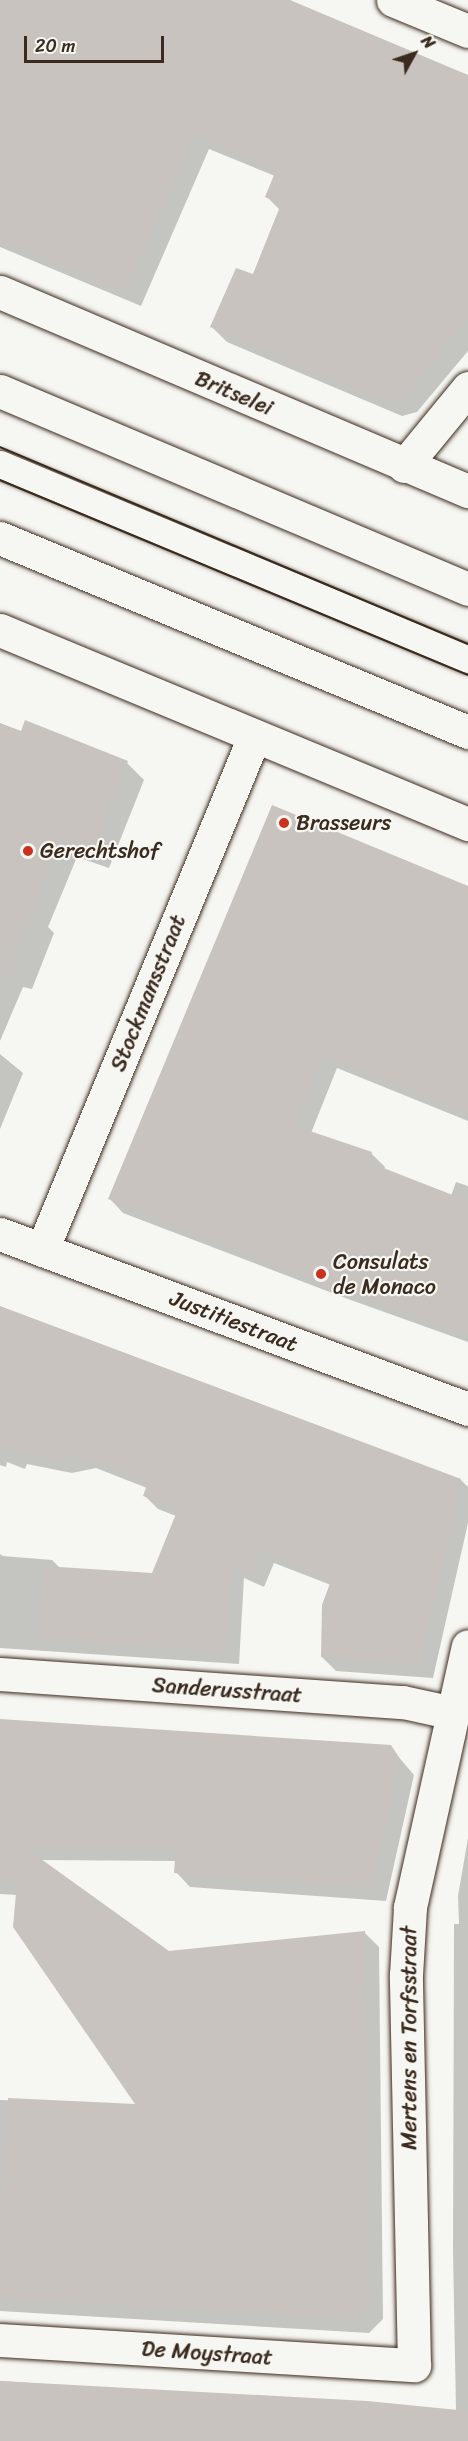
<!DOCTYPE html>
<style>
body{margin:0}
#map{position:relative;width:468px;height:2441px;overflow:hidden;background:#f6f6f2;font-family:Sriracha,sans-serif}
div>[style]{position:absolute}
.shadow>*{inset:0;background:#0003}
.building>*{inset:0;background:#c8c3be}
.roads{filter:drop-shadow(0 0 2px #3b2a1e) drop-shadow(0 0 2px #3b2a1e)}
.lane>*{height:27px;margin:-13.5px;padding:0 13.5px;transform-origin:13.5px;border-radius:13.5px;background:#f6f6f2}
.street>*{height:33px;margin:-16.5px;padding:0 16.5px;transform-origin:16.5px;border-radius:16.5px;background:#f6f6f2}
.secondary>*{height:33px;margin:-16.5px;padding:0 16.5px;transform-origin:16.5px;border-radius:16.5px;background:#f6f6f2}
.tram>*{height:1.5px;margin:-0.75px;padding:0 0.75px;transform-origin:0.75px;border-radius:0.75px;background:#3b2a1e}
.dots>*{width:16px;height:16px;translate:-50% -50%;box-sizing:border-box;border:3px solid #f6f6f2;border-radius:50%}
span{translate:-50% -50%;white-space:nowrap;text-align:center;line-height:1.15;-webkit-text-stroke:4.5px #f6f6f2;paint-order:stroke}
.street-label{font-size:22px;color:#3b2a1e}
.poi-label{font-size:22px;color:#3b2a1e}
.left{translate:0 -50%;text-align:left}
.north{position:absolute;left:384px;top:24px;width:60px;height:60px;-webkit-text-stroke:4px #f6f6f2;paint-order:stroke;rotate:50deg;font-size:16px;font-weight:700;line-height:24px;text-align:center;color:#3b2a1e}
.north::after{content:'';display:block;margin:auto;width:21px;height:27px;background:#3b2a1e;clip-path:polygon(50% 0,100% 100%,50% 72%,0 100%)}
.scale{position:absolute;left:24px;top:36px;width:140px;height:27px;box-sizing:border-box;border:3px solid #3b2a1e;border-top:0;padding-left:8px;font-size:18px;line-height:21px;white-space:nowrap;color:#3b2a1e;-webkit-text-stroke:4px #f6f6f2;paint-order:stroke}
</style>
<div id="map">
<div class="shadow">
<i style="clip-path:polygon(0 0,285px 0,468px 77px,468px 351px,417px 412px,402px 416px,227px 342px,212px 327px,254px 276px,280px 210px,267px 197px,275px 176px,209px 149px,141px 306px,0 247px)"></i>
<i style="clip-path:polygon(0 724px,22px 733px,127px 763px,144px 780px,109px 868px,77px 857px,48px 927px,54px 933px,32px 989px,23px 987px,0 1041px)"></i>
<i style="clip-path:polygon(468px 888px,468px 1121px,337px 1068px,311px 1133px,371px 1153px,385px 1167px,384px 1170px,451px 1196px,456px 1182px,468px 1186px,468px 1342px,348px 1299px,123px 1213px,110px 1199px)"></i>
<i style="clip-path:polygon(0 1054px,23px 1073px,0 1129px)"></i>
<i style="clip-path:polygon(0 1307px,461px 1480px,468px 1487px,468px 1523px,433px 1678px,336px 1671px,322px 1657px,331px 1585px,274px 1563px,264px 1587px,244px 1578px,239px 1664px,0 1648px,0 1554px,3px 1556px,52px 1560px,60px 1568px,153px 1574px,176px 1516px,158px 1509px,144px 1495px,147px 1488px,96px 1468px,72px 1473px,27px 1464px,25px 1469px,7px 1462px,6px 1467px,0 1465px)"></i>
<i style="clip-path:polygon(0 1720px,390px 1747px,414px 1775px,386px 1901px,190px 1887px,176px 1872px,177px 1861px,39px 1860px,169px 1953px,365px 1933px,379px 1947px,383px 2319px,369px 2333px,0 2311px,0 2100px,138px 2105px,17px 1895px,0 1894px)"></i>
<i style="clip-path:polygon(468px 1838px,468px 2441px,0 2441px,0 2381px,456px 2411px,453px 2252px,454px 1924px,459px 1924px,458px 1896px)"></i>
</div>
<div class="building">
<i style="clip-path:polygon(0 0,290px 0,468px 75px,468px 318px,402px 398px,387px 402px,210px 327px,236px 268px,253px 274px,281px 204px,265px 197px,276px 170px,194px 135px,126px 292px,0 239px)"></i>
<i style="clip-path:polygon(25px 720px,128px 761px,92px 852px,60px 841px,1px 983px,0 723px,21px 731px)"></i>
<i style="clip-path:polygon(272px 805px,468px 886px,468px 1112px,323px 1055px,295px 1126px,372px 1152px,368px 1162px,468px 1201px,468px 1334px,332px 1286px,108px 1199px)"></i>
<i style="clip-path:polygon(0 1306px,461px 1479px,420px 1664px,321px 1657px,322px 1605px,332px 1578px,260px 1550px,250px 1574px,231px 1566px,225px 1651px,39px 1639px,44px 1566px,152px 1573px,178px 1509px,143px 1496px,148px 1482px,81px 1455px,57px 1460px,0 1448px)"></i>
<i style="clip-path:polygon(0 1719px,391px 1745px,400px 1759px,372px 1887px,174px 1873px,176px 1847px,23px 1846px,169px 1951px,365px 1931px,370px 2304px,355px 2319px,0 2298px,0 2186px,5px 2186px,8px 2098px,135px 2104px,13px 1927px,17px 1882px,0 1881px)"></i>
<i style="clip-path:polygon(0 2381px,367px 2401px,468px 2411px,468px 2441px,0 2441px)"></i>
</div>
<div class="roads">
<div class="lane">
<i style="left:0;top:464px;width:507px;rotate:22.62deg"></i>
</div>
<div class="street">
<i style="left:393px;top:0;width:81px;rotate:22.5deg"></i>
<i style="left:0;top:292px;width:509px;rotate:23.04deg"></i>
<i style="left:404px;top:466px;width:101px;rotate:-50.6deg"></i>
<i style="left:0;top:630px;width:507px;rotate:22.52deg"></i>
<i style="left:42px;top:1250px;width:555px;rotate:-67.55deg"></i>
<i style="left:0;top:1674px;width:404px;rotate:4deg"></i>
<i style="left:403px;top:1702px;width:51px;rotate:12.4deg"></i>
<i style="left:0;top:2340px;width:415px;rotate:3.5deg"></i>
<i style="left:414px;top:2365px;width:390px;rotate:-91.2deg"></i>
<i style="left:406px;top:1975px;width:68px;rotate:-86.6deg"></i>
<i style="left:410px;top:1907px;width:267px;rotate:-77.5deg"></i>
</div>
<div class="secondary">
<i style="left:0;top:391px;width:508px;rotate:22.93deg"></i>
<i style="left:0;top:538px;width:507px;rotate:22.52deg"></i>
<i style="left:0;top:1234px;width:500px;rotate:20.5deg"></i>
</div>
</div>
<div class="tram">
<i style="left:0;top:447px;width:508px;rotate:22.83deg"></i>
<i style="left:0;top:480px;width:507px;rotate:22.62deg"></i>
</div>
<div class="dots">
<i style="left:284px;top:823px;background:#c8321e"></i>
<i style="left:28px;top:851px;background:#c8321e"></i>
<i style="left:321px;top:1274px;background:#c8321e"></i>
</div>
<div class="street-label">
<span style="left:234px;top:393px;rotate:23deg">Britselei</span>
<span style="left:148px;top:993px;rotate:-68deg">Stockmansstraat</span>
<span style="left:234px;top:1321px;rotate:21deg">Justitiestraat</span>
<span style="left:227px;top:1690px;rotate:4deg">Sanderusstraat</span>
<span style="left:409px;top:2038px;rotate:-90deg">Mertens en Torfsstraat</span>
<span style="left:207px;top:2353px;rotate:4deg">De Moystraat</span>
</div>
<div class="poi-label">
<span class="left" style="left:296px;top:823px">Brasseurs</span>
<span class="left" style="left:40px;top:851px">Gerechtshof</span>
<span class="left" style="left:333px;top:1274px">Consulats<br>de Monaco</span>
</div>
<div class="north">N</div>
<div class="scale">20 m</div>
</div>
